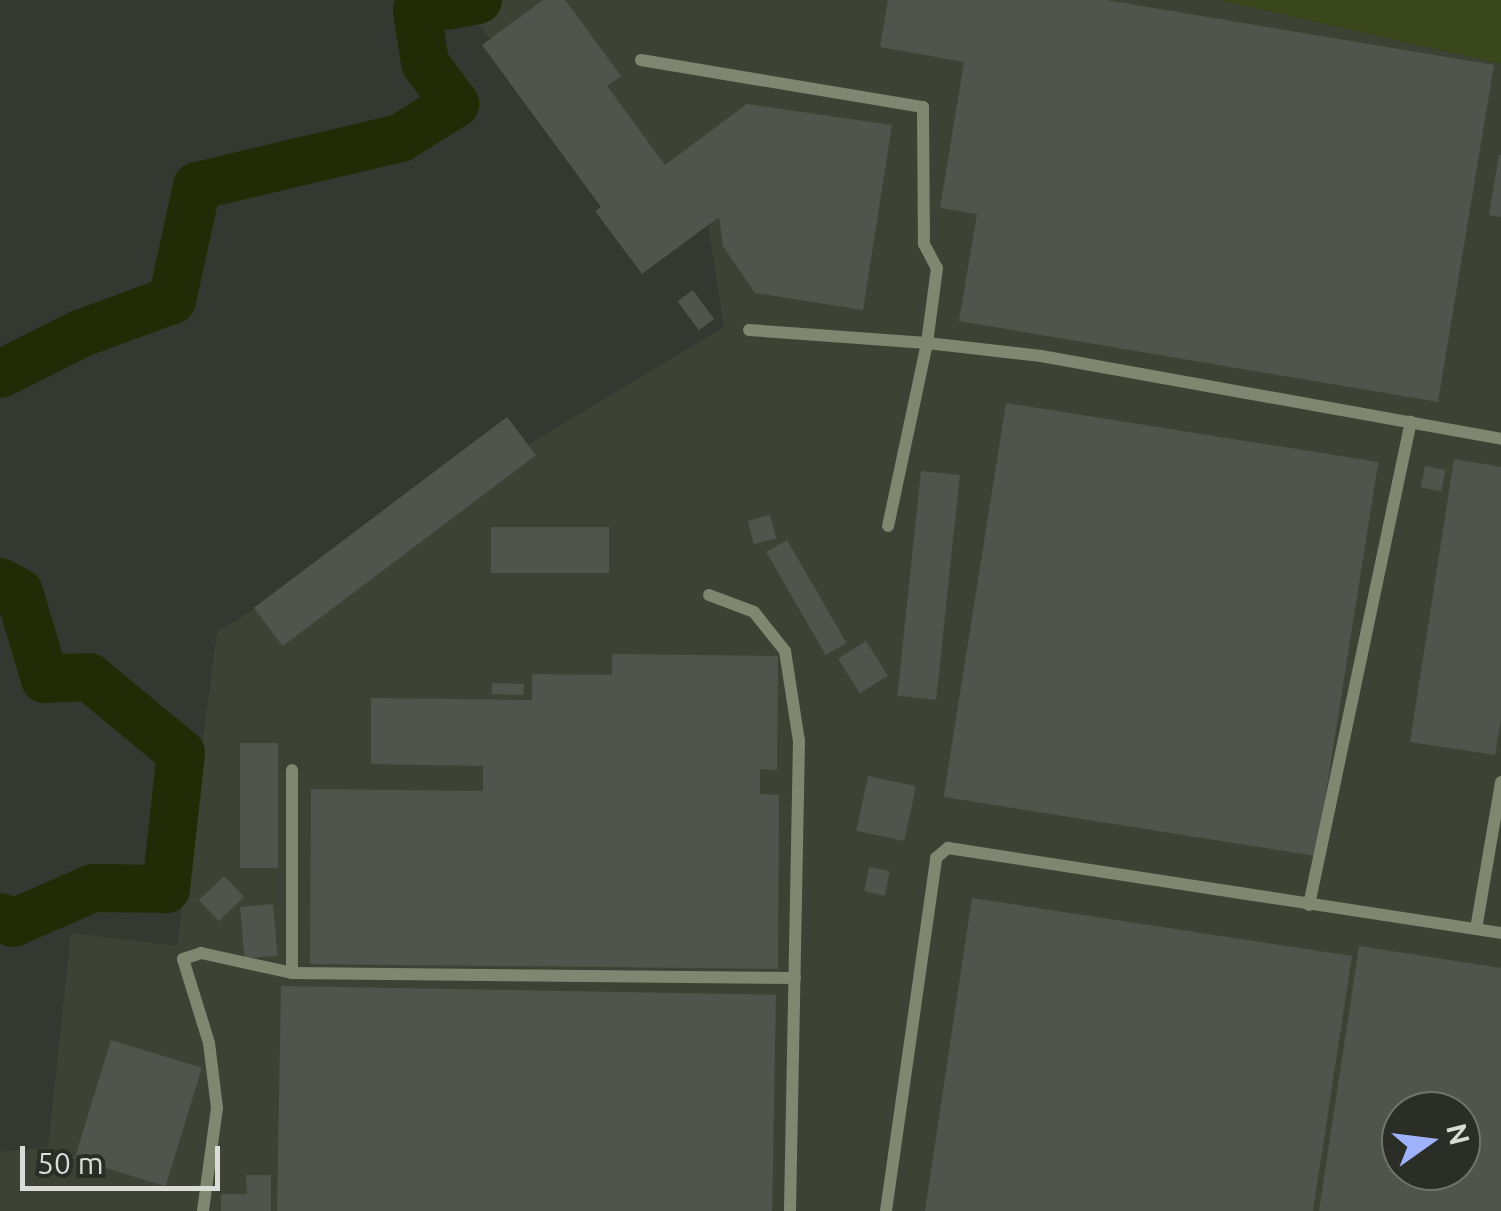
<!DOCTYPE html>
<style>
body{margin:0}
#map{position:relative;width:1501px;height:1211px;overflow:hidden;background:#353831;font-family:Ubuntu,sans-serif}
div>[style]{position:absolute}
.built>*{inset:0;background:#3e4235}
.green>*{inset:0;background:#3a471b}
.river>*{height:48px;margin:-24px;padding:0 24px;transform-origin:24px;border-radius:24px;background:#212c06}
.building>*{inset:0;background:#51544c;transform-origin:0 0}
.lane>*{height:12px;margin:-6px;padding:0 6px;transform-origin:6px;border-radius:6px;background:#7f8771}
span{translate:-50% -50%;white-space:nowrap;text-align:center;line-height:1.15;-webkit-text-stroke:8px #2b2e27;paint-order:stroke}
.north{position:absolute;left:1381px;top:1091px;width:100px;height:100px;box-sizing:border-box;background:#2b2e27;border:2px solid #71746e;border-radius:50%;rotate:76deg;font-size:28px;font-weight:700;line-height:40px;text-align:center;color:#dbdcd8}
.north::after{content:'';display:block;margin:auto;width:35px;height:45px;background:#a1b2fd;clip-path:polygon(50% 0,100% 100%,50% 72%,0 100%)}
.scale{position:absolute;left:20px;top:1146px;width:200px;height:45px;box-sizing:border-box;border:5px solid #dbdcd8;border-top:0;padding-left:12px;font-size:30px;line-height:35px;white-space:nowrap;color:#dbdcd8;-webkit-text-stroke:8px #2b2e27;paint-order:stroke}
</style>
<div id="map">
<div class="built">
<i style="clip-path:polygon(evenodd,459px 0,1219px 0,1501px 64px,1501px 1211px,0 1211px,0 1152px,48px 1147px,71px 933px,177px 946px,217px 632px,724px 327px,702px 185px,605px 181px,459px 0,1401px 1111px,1461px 1111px,1461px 1171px,1401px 1171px,1401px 1111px)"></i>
</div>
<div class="green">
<i style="clip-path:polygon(1219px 0,1501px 0,1501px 64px)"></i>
</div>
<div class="river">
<i style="left:0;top:374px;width:92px;rotate:-26.6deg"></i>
<i style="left:82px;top:333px;width:96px;rotate:-20.1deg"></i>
<i style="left:172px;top:300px;width:117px;rotate:-77.6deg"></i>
<i style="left:197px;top:186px;width:209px;rotate:-13.3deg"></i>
<i style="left:400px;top:138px;width:65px;rotate:-31.7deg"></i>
<i style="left:455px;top:104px;width:51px;rotate:-126.2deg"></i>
<i style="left:425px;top:63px;width:53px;rotate:-98.7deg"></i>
<i style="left:417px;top:11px;width:62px;rotate:-10.2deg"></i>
<i style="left:0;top:582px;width:21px;rotate:28deg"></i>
<i style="left:19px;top:592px;width:91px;rotate:73.4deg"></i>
<i style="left:45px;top:679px;width:44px;rotate:-2.6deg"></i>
<i style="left:89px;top:677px;width:119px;rotate:39.6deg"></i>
<i style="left:181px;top:753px;width:137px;rotate:96.3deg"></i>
<i style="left:166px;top:889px;width:73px;rotate:-179.2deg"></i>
<i style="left:93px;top:888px;width:87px;rotate:156.4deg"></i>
<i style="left:13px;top:923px;width:14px;rotate:-155deg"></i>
</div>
<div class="building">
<i style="clip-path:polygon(543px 0,565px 0,621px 76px,607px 86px,665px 165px,747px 104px,892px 125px,863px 310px,755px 293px,723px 246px,719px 217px,642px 274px,595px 211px,601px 207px,482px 45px)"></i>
<i style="clip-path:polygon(888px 0,1106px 0,1494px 65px,1438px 402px,959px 321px,977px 214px,940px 208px,964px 62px,880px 47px)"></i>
<i style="clip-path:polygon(1499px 155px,1501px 155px,1501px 217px,1489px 215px)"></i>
<i style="left:693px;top:290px;width:36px;height:19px;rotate:54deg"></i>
<i style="left:1006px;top:403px;width:377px;height:399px;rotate:9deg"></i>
<i style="left:507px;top:417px;width:48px;height:317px;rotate:53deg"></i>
<i style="clip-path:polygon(1454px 459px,1501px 467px,1501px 719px,1495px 755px,1410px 742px)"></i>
<i style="left:1425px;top:466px;width:21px;height:22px;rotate:11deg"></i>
<i style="left:921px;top:471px;width:39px;height:226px;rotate:6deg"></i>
<i style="left:770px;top:515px;width:24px;height:23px;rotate:75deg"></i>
<i style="left:491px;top:527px;width:118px;height:46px"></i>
<i style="left:787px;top:540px;width:119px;height:24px;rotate:60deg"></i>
<i style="left:866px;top:641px;width:41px;height:33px;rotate:58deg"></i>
<i style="clip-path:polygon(612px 654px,778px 656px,777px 770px,760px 769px,760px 794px,779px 795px,778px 969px,310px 964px,311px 789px,483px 791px,483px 766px,371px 764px,371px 698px,532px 700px,532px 674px,612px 675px)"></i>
<i style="left:492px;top:683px;width:32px;height:11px;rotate:2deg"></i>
<i style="left:240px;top:743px;width:38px;height:125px"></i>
<i style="left:868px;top:776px;width:49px;height:56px;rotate:12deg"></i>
<i style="left:869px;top:867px;width:21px;height:25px;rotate:11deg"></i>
<i style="left:224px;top:876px;width:29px;height:35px;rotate:46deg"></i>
<i style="clip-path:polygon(972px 898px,1352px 956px,1313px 1211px,925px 1211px)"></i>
<i style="left:273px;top:904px;width:52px;height:33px;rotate:85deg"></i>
<i style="clip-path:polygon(evenodd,1359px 946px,1501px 968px,1501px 1211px,1319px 1211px,1359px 946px,1401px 1111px,1461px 1111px,1461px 1171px,1401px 1171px,1401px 1111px)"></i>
<i style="left:281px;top:986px;width:495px;height:225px;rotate:1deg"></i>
<i style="left:111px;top:1040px;width:95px;height:124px;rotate:17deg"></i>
<i style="clip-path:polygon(246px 1175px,271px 1175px,271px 1211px,221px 1211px,221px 1194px,247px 1194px)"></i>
</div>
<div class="lane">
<i style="left:641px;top:60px;width:286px;rotate:9.5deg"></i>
<i style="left:923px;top:107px;width:137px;rotate:89.6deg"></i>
<i style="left:924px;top:244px;width:27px;rotate:62deg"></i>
<i style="left:937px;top:268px;width:76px;rotate:97.6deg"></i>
<i style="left:927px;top:343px;width:115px;rotate:6.5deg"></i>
<i style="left:1041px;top:356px;width:467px;rotate:10.2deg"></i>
<i style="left:749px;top:330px;width:178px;rotate:4.2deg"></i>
<i style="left:927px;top:343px;width:187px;rotate:102deg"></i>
<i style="left:709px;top:595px;width:48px;rotate:20.7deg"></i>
<i style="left:754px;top:612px;width:50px;rotate:51.5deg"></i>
<i style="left:785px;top:651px;width:91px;rotate:81.2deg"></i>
<i style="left:799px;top:741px;width:470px;rotate:91.1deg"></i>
<i style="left:1309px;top:905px;width:494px;rotate:-78.1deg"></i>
<i style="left:1476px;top:929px;width:149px;rotate:-80.3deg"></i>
<i style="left:292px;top:973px;width:203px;rotate:-90deg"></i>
<i style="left:203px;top:1211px;width:104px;rotate:-82.3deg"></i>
<i style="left:217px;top:1108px;width:65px;rotate:-97deg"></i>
<i style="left:209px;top:1043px;width:88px;rotate:-107.2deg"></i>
<i style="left:183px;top:959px;width:19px;rotate:-18deg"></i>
<i style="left:201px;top:953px;width:93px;rotate:12.4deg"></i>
<i style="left:292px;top:973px;width:503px;rotate:0.57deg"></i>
<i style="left:886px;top:1211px;width:357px;rotate:-81.9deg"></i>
<i style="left:936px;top:858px;width:16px;rotate:-40deg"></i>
<i style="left:948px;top:848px;width:559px;rotate:8.74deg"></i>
</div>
<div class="north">N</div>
<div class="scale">50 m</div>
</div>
